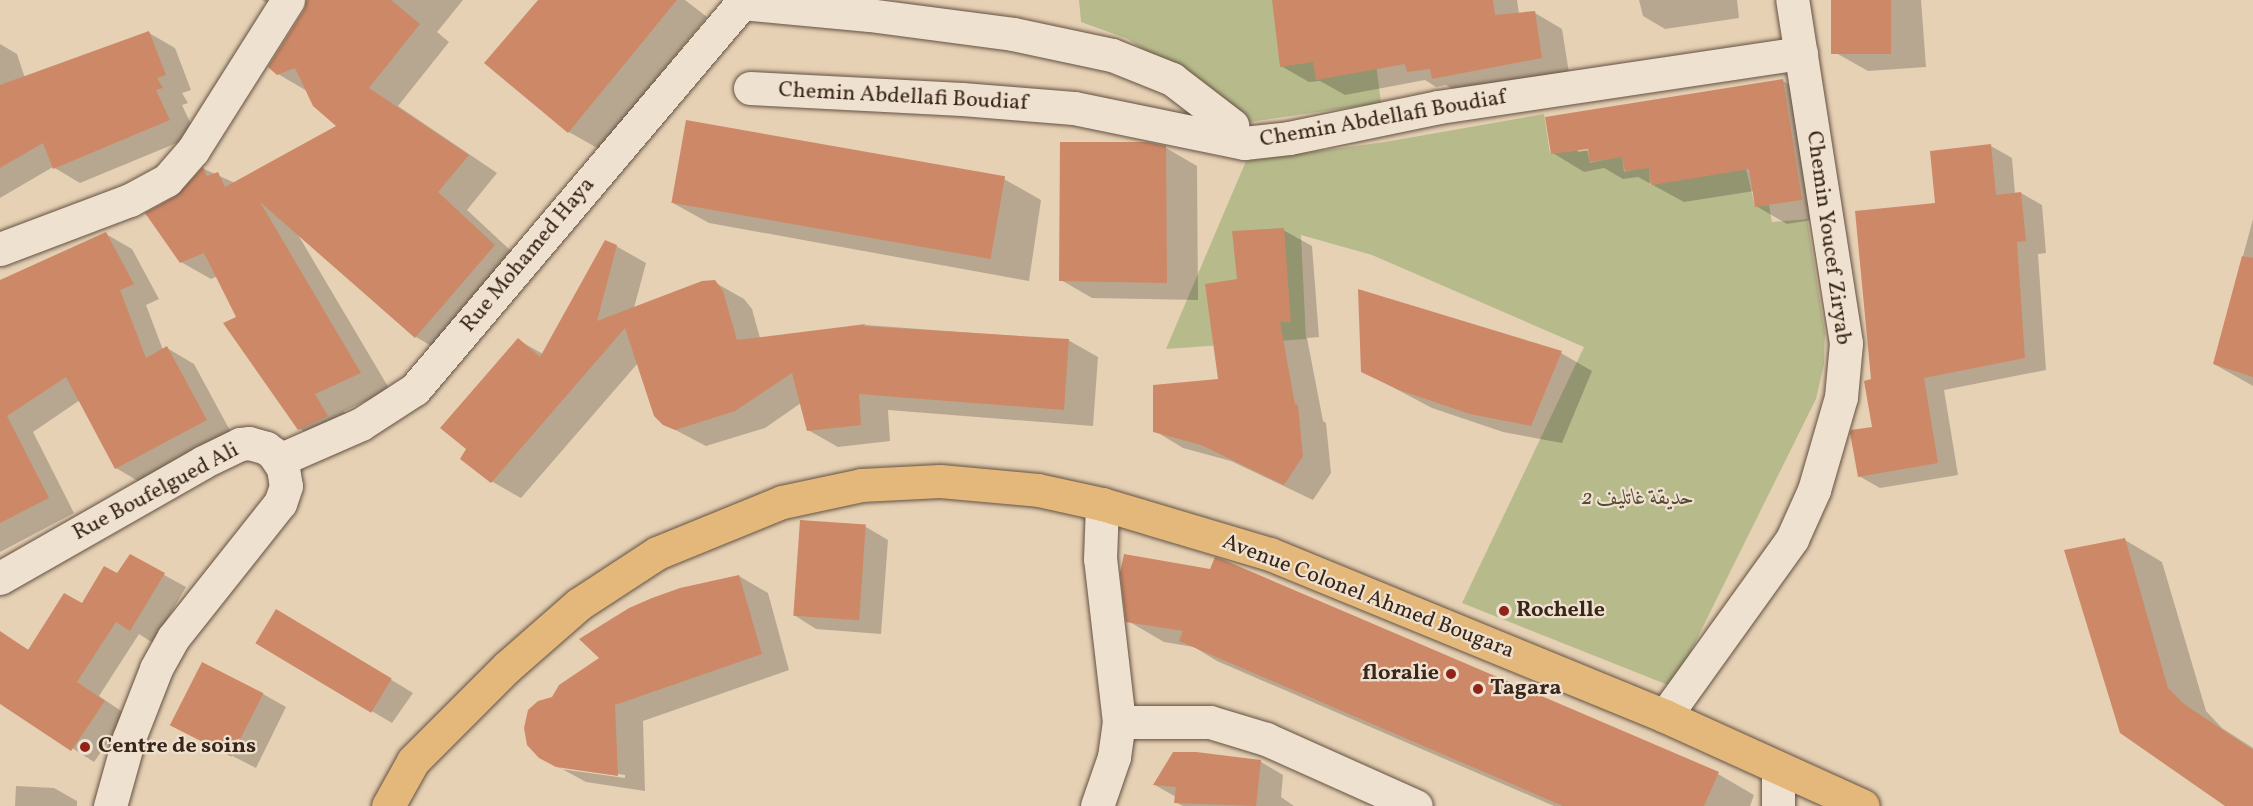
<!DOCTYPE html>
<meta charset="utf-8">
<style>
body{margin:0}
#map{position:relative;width:2253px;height:806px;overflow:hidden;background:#e6d1b5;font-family:Vollkorn,Amiri,serif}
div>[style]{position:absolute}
.green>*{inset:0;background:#b7bb8c}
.shadow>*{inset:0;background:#0003}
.building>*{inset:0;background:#cd8967;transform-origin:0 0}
.roads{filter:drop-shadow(0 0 2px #645141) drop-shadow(0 0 2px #645141)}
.street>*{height:33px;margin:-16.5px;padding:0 16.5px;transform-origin:16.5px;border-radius:16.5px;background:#efe1cf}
.secondary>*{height:33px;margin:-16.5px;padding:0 16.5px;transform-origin:16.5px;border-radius:16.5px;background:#efe1cf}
.primary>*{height:33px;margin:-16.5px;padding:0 16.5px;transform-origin:16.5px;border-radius:16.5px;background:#e3b87a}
.dots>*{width:16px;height:16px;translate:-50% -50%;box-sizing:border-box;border:3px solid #efe1cf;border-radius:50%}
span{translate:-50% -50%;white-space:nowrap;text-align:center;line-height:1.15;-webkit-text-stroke:4.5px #efe1cf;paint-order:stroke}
.street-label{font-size:22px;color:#39261a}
.park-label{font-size:22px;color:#584b36;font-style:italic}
.poi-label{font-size:22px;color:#39261a;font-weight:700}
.left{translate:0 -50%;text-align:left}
.right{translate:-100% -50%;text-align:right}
</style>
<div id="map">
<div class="green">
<i style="clip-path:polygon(1079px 0,1368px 0,1381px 103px,1249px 122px,1128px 39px,1081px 22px)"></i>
<i style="clip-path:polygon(1544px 114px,1550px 153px,1587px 150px,1590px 163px,1622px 156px,1624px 172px,1649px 166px,1650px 185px,1746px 169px,1755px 206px,1769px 205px,1772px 222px,1807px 219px,1825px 333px,1824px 364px,1816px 399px,1673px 687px,1462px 603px,1584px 347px,1372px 255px,1301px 235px,1306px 339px,1166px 349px,1246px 161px,1385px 142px)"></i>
</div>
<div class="shadow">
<i style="clip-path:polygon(262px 0,463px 0,437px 32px,449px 42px,398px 106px,497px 173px,467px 210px,523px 262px,445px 354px,416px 337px,297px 233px,390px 390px,344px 411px,356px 433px,329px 446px,300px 429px,218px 276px,211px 279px,181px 262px,177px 197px,204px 169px,235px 183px,339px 126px,307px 91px,278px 74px,308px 2px,293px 20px)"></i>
<i style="clip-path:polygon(540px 0,685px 0,707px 17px,599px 149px,569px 132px,486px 63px)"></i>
<i style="clip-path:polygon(1274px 0,1517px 0,1519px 14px,1535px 13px,1562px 29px,1569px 73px,1461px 94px,1446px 85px,1436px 87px,1425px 80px,1345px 95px,1320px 81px,1309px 82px,1281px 66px)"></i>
<i style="clip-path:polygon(1639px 0,1737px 0,1739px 18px,1665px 29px,1643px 16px)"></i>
<i style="clip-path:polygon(1832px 0,1921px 0,1926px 67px,1868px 71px,1836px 53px)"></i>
<i style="clip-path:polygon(149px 33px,175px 48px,191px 90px,182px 93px,188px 103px,182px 105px,196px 135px,80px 183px,53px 167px,0 198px,0 44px,17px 54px,25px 78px)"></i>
<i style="clip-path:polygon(evenodd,1783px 81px,1814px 99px,1832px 217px,1787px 224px,1756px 206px,1754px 191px,1684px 202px,1638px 177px,1623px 179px,1604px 168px,1584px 172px,1553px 153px,1783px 81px,1596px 146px,1596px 149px,1578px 152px,1578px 149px,1596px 146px)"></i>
<i style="clip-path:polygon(1991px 146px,2012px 158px,2015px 194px,2021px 193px,2042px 205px,2046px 253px,2038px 254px,2046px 370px,1944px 390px,1958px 475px,1880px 488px,1859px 476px,1874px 428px,1873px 381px,1937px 204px)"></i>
<i style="clip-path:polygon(1166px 148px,1197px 166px,1198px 300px,1092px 298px,1061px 280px)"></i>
<i style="clip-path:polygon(1004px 179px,1041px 200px,1029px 281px,709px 223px,671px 202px)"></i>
<i style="clip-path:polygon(2253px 219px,2253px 386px,2214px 364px)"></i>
<i style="clip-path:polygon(1283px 230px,1312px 246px,1319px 337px,1307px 338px,1323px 421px,1326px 423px,1331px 473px,1313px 500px,1231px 461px,1183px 448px,1155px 431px,1219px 381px,1238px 280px)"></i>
<i style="clip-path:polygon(106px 234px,132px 249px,159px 299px,146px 305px,163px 350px,167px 348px,194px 364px,233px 436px,143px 484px,116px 468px,80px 400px,33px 432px,74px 513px,0 552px,0 282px)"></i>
<i style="clip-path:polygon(616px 246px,646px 263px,634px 308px,714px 282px,744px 299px,752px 309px,760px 338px,866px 325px,1068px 340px,1098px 357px,1093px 426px,888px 410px,890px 441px,838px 447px,808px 430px,801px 403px,765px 428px,706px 446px,664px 424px,638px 363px,521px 498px,491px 481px,518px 340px,543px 354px)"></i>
<i style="clip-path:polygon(1359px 291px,1561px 353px,1592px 371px,1562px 443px,1503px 432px,1432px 408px,1362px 371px)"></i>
<i style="clip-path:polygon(866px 527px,888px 540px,881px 634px,816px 629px,794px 615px)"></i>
<i style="clip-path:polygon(2125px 540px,2162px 562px,2206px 711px,2222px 728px,2253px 748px,2253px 806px,2229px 806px,2121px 732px)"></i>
<i style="clip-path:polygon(130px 556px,186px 587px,153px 643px,139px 634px,99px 696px,127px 715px,94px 762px,0 702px,0 632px,29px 650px,118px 575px)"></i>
<i style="clip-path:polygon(1122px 573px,1718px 774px,1754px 795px,1750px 806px,1554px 806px,1217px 661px,1194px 647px,1164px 642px,1128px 621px)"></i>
<i style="clip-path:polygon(evenodd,739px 576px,768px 593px,789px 670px,643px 721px,645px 791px,586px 782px,540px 757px,553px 698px,739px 576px,558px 765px,625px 775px,625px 778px,561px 769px,558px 765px)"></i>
<i style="clip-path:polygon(299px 624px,413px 693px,392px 723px,370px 710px)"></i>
<i style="clip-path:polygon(263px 694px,286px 707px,256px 768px,172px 725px)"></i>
<i style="clip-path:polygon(1196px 753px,1261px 762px,1283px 775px,1281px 797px,1294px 806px,1183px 806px,1175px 802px,1176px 797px,1155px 785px)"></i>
<i style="clip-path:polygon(16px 786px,54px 788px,77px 801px,77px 806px,15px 806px)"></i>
</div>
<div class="building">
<i style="clip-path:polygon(307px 0,391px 0,420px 24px,369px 88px,469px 155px,438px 192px,495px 245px,415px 338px,260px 202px,361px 373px,315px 394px,328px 416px,298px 430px,223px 323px,236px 317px,204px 253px,180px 263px,145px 213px,176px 196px,203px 167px,207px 176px,218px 172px,225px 187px,336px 126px,313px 106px,295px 68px,277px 75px,268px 67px,304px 10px)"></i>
<i style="clip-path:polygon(538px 0,677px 0,568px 133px,484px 63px)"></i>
<i style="clip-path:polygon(1272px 0,1493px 0,1495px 15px,1535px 11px,1542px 58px,1432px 79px,1430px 69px,1407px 72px,1405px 64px,1316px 80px,1313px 62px,1280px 67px)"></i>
<i style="left:1831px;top:0;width:60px;height:54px"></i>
<i style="clip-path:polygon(149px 31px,166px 75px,157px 78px,163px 88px,156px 90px,170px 120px,53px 169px,43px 143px,0 168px,0 85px)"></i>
<i style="clip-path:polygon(1783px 79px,1802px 200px,1755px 207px,1749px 169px,1651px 185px,1649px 168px,1625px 171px,1622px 157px,1590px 162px,1588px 149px,1551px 154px,1545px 117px)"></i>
<i style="left:686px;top:120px;width:324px;height:84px;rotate:10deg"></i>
<i style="clip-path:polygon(1060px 142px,1147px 142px,1166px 146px,1167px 283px,1059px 281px)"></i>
<i style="clip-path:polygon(1991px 144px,1996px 195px,2021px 192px,2026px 241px,2017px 242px,2025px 358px,1924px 378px,1938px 463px,1858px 477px,1850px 433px,1851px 430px,1872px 427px,1864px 381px,1871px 379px,1855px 211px,1935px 203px,1930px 151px)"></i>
<i style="clip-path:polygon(1284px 228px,1291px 322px,1280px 322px,1295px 404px,1298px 405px,1303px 456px,1284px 485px,1201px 445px,1153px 432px,1153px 385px,1218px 379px,1205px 284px,1237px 279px,1232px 231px)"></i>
<i style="clip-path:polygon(106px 232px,134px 284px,120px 290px,146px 358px,167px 346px,207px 420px,115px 469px,66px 377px,7px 416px,49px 498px,0 523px,0 280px)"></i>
<i style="clip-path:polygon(605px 240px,617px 245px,597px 321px,702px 281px,715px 280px,723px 291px,737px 340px,866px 324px,863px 326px,1069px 339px,1064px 410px,859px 394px,861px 425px,807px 431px,792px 373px,735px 411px,675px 430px,663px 425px,654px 416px,625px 328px,491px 483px,460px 459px,466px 449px,440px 428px,518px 338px,540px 357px)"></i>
<i style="clip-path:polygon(2242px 256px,2253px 258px,2253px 377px,2213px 364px)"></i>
<i style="clip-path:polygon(1358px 289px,1562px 351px,1531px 426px,1470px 414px,1399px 390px,1361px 372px)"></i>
<i style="left:800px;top:520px;width:66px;height:96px;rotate:4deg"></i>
<i style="clip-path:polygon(2125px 538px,2168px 688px,2184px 704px,2253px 750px,2253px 806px,2225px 806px,2120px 733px,2064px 550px)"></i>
<i style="clip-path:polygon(130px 554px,165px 573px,130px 631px,116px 622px,77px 682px,105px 701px,71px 751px,0 704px,0 631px,28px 650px,64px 593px,82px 603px,104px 566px,117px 573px)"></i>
<i style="clip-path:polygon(1124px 554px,1210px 569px,1215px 557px,1224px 560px,1719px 772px,1704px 806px,1563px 806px,1179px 641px,1183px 631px,1126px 622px,1120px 573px)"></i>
<i style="clip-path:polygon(739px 575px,762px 654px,615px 705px,618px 776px,556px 767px,539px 758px,527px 745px,524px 728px,528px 710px,538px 701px,552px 697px,559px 685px,599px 658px,579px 639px,629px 608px,652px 598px,680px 588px)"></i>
<i style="left:276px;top:609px;width:135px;height:40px;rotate:31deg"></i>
<i style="left:202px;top:662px;width:69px;height:71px;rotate:27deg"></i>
<i style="clip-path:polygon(1173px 752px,1196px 752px,1261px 760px,1256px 806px,1174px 803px,1176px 787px,1153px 785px)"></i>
</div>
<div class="roads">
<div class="street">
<i style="left:752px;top:4px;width:118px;rotate:5.4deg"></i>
<i style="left:869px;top:15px;width:145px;rotate:7.5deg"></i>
<i style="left:1013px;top:34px;width:101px;rotate:12deg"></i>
<i style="left:1112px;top:55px;width:65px;rotate:21.8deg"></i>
<i style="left:1172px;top:79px;width:76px;rotate:37.5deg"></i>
<i style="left:750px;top:88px;width:212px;rotate:3deg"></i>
<i style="left:962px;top:99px;width:112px;rotate:4.6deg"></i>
<i style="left:1074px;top:108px;width:174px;rotate:11.6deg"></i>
<i style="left:1244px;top:143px;width:45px;rotate:-6.3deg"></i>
<i style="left:1289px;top:138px;width:153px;rotate:-11.7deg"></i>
<i style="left:1439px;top:107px;width:366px;rotate:-8.5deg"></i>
<i style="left:0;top:249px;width:139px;rotate:-20.7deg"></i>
<i style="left:130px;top:200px;width:42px;rotate:-28.4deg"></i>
<i style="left:167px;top:180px;width:40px;rotate:-49deg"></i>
<i style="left:193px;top:150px;width:178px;rotate:-57.7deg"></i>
<i style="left:279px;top:460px;width:90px;rotate:-23.7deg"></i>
<i style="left:361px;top:424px;width:64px;rotate:-32.9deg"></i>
<i style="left:415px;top:389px;width:504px;rotate:-49.74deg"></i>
<i style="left:1119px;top:722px;width:91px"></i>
<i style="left:1210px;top:722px;width:59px;rotate:16.9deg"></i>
<i style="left:1266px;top:739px;width:164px;rotate:24.1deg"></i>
<i style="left:1097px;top:806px;width:52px;rotate:-70.9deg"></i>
<i style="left:1114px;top:757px;width:35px;rotate:-82deg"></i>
<i style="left:1119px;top:722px;width:164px;rotate:-96.6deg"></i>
<i style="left:1100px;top:559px;width:55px;rotate:-87.9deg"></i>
<i style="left:1778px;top:806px;width:36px;rotate:-90deg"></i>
</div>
<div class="secondary">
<i style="left:0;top:578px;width:234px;rotate:-29.7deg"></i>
<i style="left:203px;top:462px;width:41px;rotate:-25.9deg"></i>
<i style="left:240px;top:444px;width:9px;rotate:-6deg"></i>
<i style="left:249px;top:443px;width:18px;rotate:16deg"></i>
<i style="left:266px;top:448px;width:9px;rotate:36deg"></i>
<i style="left:273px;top:453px;width:18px;rotate:56deg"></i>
<i style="left:283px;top:468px;width:18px;rotate:81deg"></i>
<i style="left:286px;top:486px;width:18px;rotate:109deg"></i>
<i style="left:280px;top:503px;width:172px;rotate:128.4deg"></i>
<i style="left:173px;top:638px;width:35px;rotate:119deg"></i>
<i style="left:156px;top:669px;width:74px;rotate:111.4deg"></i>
<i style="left:129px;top:738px;width:71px;rotate:105.6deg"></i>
<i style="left:1665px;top:716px;width:218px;rotate:-54.3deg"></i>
<i style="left:1792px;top:539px;width:54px;rotate:-65.8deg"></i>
<i style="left:1814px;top:490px;width:97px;rotate:-73.8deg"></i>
<i style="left:1841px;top:397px;width:54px;rotate:-84.7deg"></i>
<i style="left:1846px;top:343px;width:347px;rotate:-98.9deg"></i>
</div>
<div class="primary">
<i style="left:388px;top:806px;width:51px;rotate:-60.9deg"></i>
<i style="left:413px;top:761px;width:133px;rotate:-45deg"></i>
<i style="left:507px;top:667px;width:96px;rotate:-41.2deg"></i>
<i style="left:579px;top:604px;width:93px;rotate:-33.2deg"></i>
<i style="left:657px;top:553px;width:135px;rotate:-22.2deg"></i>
<i style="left:782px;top:502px;width:81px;rotate:-12.1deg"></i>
<i style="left:861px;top:485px;width:79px;rotate:-2.9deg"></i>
<i style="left:940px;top:481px;width:98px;rotate:5.2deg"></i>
<i style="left:1038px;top:490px;width:66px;rotate:12.3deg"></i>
<i style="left:1102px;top:504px;width:175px;rotate:16.6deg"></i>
<i style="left:1270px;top:554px;width:427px;rotate:22.3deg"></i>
<i style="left:1665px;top:716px;width:217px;rotate:24.4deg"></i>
</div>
</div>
<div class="dots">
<i style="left:1504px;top:611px;background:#8f2418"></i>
<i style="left:1451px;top:674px;background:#8f2418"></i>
<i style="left:1478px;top:689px;background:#8f2418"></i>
<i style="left:85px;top:747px;background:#8f2418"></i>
</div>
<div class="street-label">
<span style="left:903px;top:97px;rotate:3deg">Chemin Abdellafi Boudiaf</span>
<span style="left:1383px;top:119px;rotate:-10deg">Chemin Abdellafi Boudiaf</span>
<span style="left:1828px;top:238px;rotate:82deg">Chemin Youcef Ziryab</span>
<span style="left:528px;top:255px;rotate:-50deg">Rue Mohamed Haya</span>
<span style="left:156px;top:492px;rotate:-28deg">Rue Boufelgued Ali</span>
<span style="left:1368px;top:597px;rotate:21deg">Avenue Colonel Ahmed Bougara</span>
</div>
<div class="park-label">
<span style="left:1638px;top:499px">حديقة غاتليف 2</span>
</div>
<div class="poi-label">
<span class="left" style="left:1516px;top:611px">Rochelle</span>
<span class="right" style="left:1439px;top:674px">floralie</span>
<span class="left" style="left:1490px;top:689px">Tagara</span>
<span class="left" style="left:98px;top:747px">Centre de soins</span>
</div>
</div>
